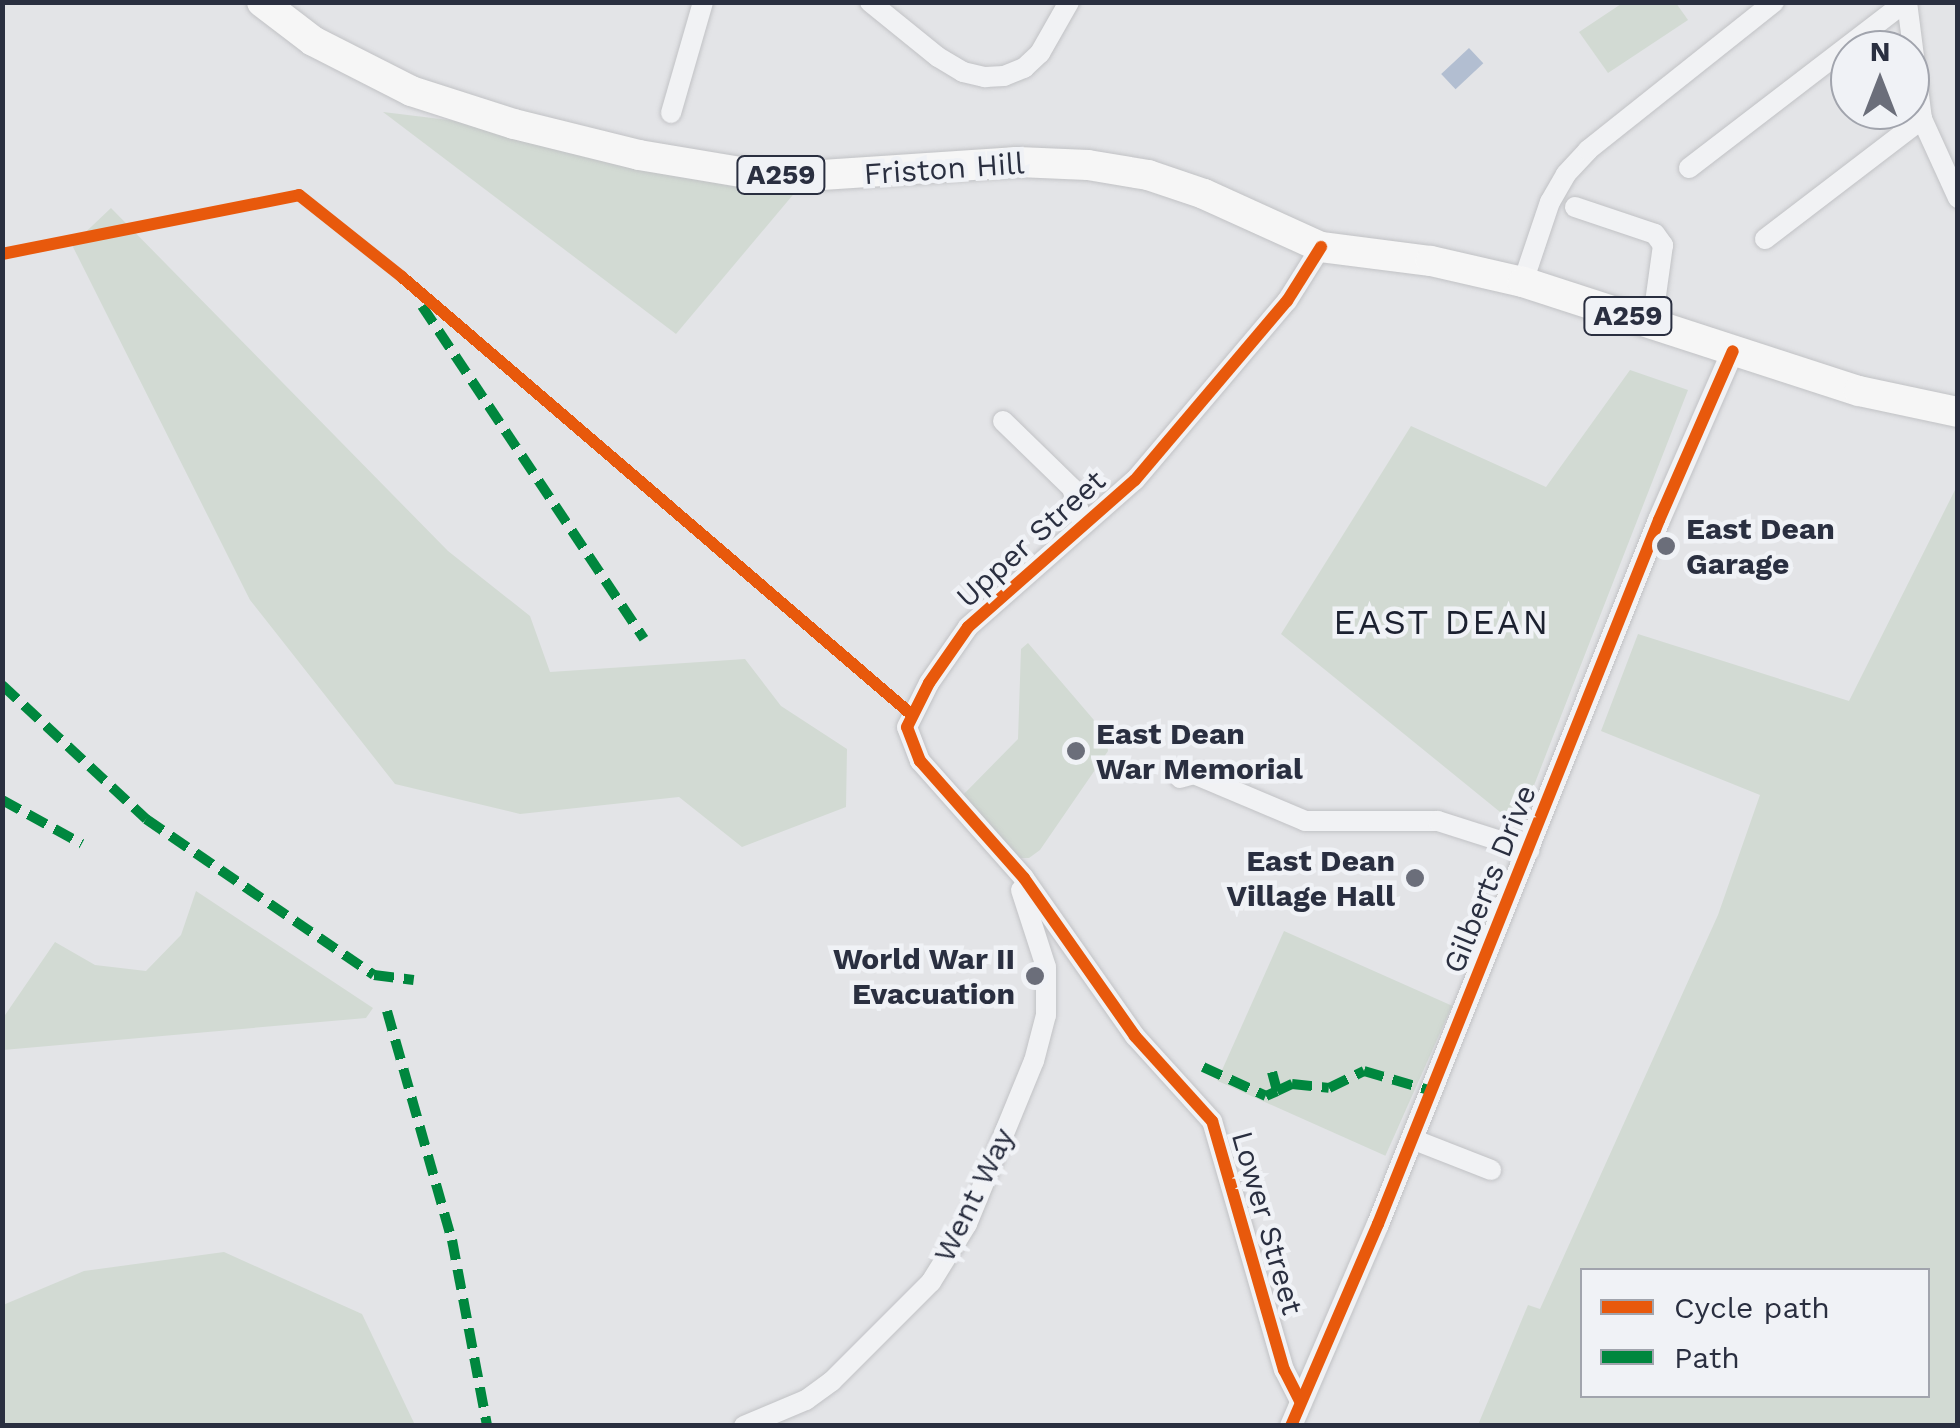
<!DOCTYPE html>
<style>
body{margin:0}
#map{position:relative;width:1960px;height:1428px;overflow:hidden;background:#e3e4e7;font-family:"Work Sans",sans-serif}
div>[style]{position:absolute}
.green>*{inset:0;background:#d2dad3;transform-origin:0 0}
.water>*{inset:0;background:#b2bed1;transform-origin:0 0}
.roads{filter:drop-shadow(0 0 2px #c1c2c5) drop-shadow(0 0 2px #c1c2c5)}
.minor>*{height:20px;margin:-10px;padding:0 10px;transform-origin:10px;border-radius:10px;background:#f1f2f4}
.tertiary>*{height:22px;margin:-11px;padding:0 11px;transform-origin:11px;border-radius:11px;background:#f1f2f4}
.primary>*{height:30px;margin:-15px;padding:0 15px;transform-origin:15px;border-radius:15px;background:#f6f6f6}
.quiet>*{height:10px;margin-top:-5px;transform-origin:0;background:repeating-linear-gradient(90deg,#00873e 0 20px,transparent 0 30px)}
.cycleway>*{height:12px;margin:-6px;padding:0 6px;transform-origin:6px;border-radius:6px;background:#e8590c}
.dots>*{width:28px;height:28px;translate:-50% -50%;box-sizing:border-box;border:5px solid #f0f2f6;border-radius:50%}
span{translate:-50% -50%;white-space:nowrap;text-align:center;line-height:1.15;-webkit-text-stroke:9px #f0f2f6;paint-order:stroke}
.shield-label span{padding:2px 8px;background:#f0f2f6;border:2px solid;border-radius:8px;-webkit-text-stroke-width:0}
.shield-label{font-size:28px;color:#2a2f40;font-weight:700}
.street-label{font-size:30px;color:#2a2f40}
.poi-label{font-size:30px;color:#2a2f40;font-weight:700}
.left{translate:0 -50%;text-align:left}
.right{translate:-100% -50%;text-align:right}
.quarter-label{font-size:35px;color:#1c2130;letter-spacing:2.5px}
.frame{position:absolute;inset:0;border:5px solid #2a2f40;pointer-events:none}
.legend{position:absolute;left:1580px;top:1268px;width:350px;height:130px;box-sizing:border-box;background:#f0f2f6;border:2px solid #a1a4ad;margin:0;padding:12px 18px;list-style:none;font-size:30px;color:#2a2f40}
.legend li{display:flex;align-items:center;gap:20px;height:50px}
.legend b{width:50px;border:2px solid #a1a4ad}
.north{position:absolute;left:1830px;top:30px;width:100px;height:100px;box-sizing:border-box;background:#f0f2f6;border:2px solid #a1a4ad;border-radius:50%;rotate:0deg;font-size:28px;font-weight:700;line-height:40px;text-align:center;color:#2a2f40}
.north::after{content:'';display:block;margin:auto;width:35px;height:45px;background:#6b6e7a;clip-path:polygon(50% 0,100% 100%,50% 72%,0 100%)}
</style>
<div id="map">
<div class="green">
<i style="clip-path:polygon(1624px 2px,1676px 3px,1688px 20px,1608px 73px,1579px 32px)"></i>
<i style="clip-path:polygon(383px 112px,457px 121px,797px 190px,676px 334px)"></i>
<i style="clip-path:polygon(111px 208px,448px 551px,530px 616px,550px 672px,745px 659px,781px 706px,847px 749px,846px 807px,742px 847px,679px 797px,520px 814px,395px 784px,250px 600px,72px 245px)"></i>
<i style="clip-path:polygon(1630px 370px,1688px 390px,1524px 811px,1505px 816px,1281px 634px,1411px 426px,1546px 487px)"></i>
<i style="clip-path:polygon(evenodd,1957px 486px,1957px 1425px,1478px 1425px,1528px 1305px,1540px 1309px,1718px 915px,1760px 795px,1601px 731px,1638px 634px,1849px 701px,1957px 486px,1582px 1270px,1928px 1270px,1928px 1396px,1582px 1396px,1582px 1270px)"></i>
<i style="clip-path:polygon(1028px 643px,1105px 733px,1108px 751px,1040px 850px,1029px 858px,1018px 858px,962px 796px,1018px 739px,1021px 649px)"></i>
<i style="clip-path:polygon(196px 891px,373px 1008px,366px 1018px,3px 1050px,3px 1018px,55px 942px,95px 965px,146px 971px,181px 935px)"></i>
<i style="left:1284px;top:931px;width:184px;height:164px;rotate:24deg"></i>
<i style="clip-path:polygon(224px 1252px,362px 1314px,415px 1425px,3px 1425px,3px 1305px,84px 1271px)"></i>
</div>
<div class="water">
<i style="left:1469px;top:48px;width:21px;height:38px;rotate:47deg"></i>
</div>
<div class="roads">
<div class="minor">
<i style="left:870px;top:2px;width:87px;rotate:39deg"></i>
<i style="left:938px;top:57px;width:29px;rotate:31deg"></i>
<i style="left:963px;top:72px;width:23px;rotate:13deg"></i>
<i style="left:985px;top:77px;width:19px;rotate:-3deg"></i>
<i style="left:1004px;top:76px;width:22px;rotate:-22deg"></i>
<i style="left:1024px;top:68px;width:22px;rotate:-43deg"></i>
<i style="left:1040px;top:53px;width:59px;rotate:-60.4deg"></i>
<i style="left:1907px;top:2px;width:118px;rotate:82.7deg"></i>
<i style="left:1922px;top:119px;width:87px;rotate:65.5deg"></i>
<i style="left:671px;top:113px;width:116px;rotate:-73.9deg"></i>
<i style="left:1689px;top:168px;width:272px;rotate:-37.5deg"></i>
<i style="left:1575px;top:207px;width:84px;rotate:18.6deg"></i>
<i style="left:1655px;top:234px;width:14px;rotate:54deg"></i>
<i style="left:1663px;top:245px;width:80px;rotate:97.9deg"></i>
<i style="left:1765px;top:239px;width:198px;rotate:-37.4deg"></i>
<i style="left:1523px;top:282px;width:84px;rotate:-71.4deg"></i>
<i style="left:1550px;top:202px;width:32px;rotate:-60deg"></i>
<i style="left:1566px;top:174px;width:33px;rotate:-47deg"></i>
<i style="left:1588px;top:150px;width:238px;rotate:-38.5deg"></i>
<i style="left:1003px;top:421px;width:96px;rotate:44.2deg"></i>
<i style="left:1072px;top:488px;width:37px;rotate:73deg"></i>
<i style="left:1180px;top:778px;width:15px;rotate:-16deg"></i>
<i style="left:1194px;top:774px;width:121px;rotate:22.9deg"></i>
<i style="left:1305px;top:821px;width:133px"></i>
<i style="left:1438px;top:821px;width:96px;rotate:17.7deg"></i>
<i style="left:1412px;top:1139px;width:85px;rotate:21.4deg"></i>
<i style="left:1300px;top:1401px;width:35px;rotate:-117deg"></i>
<i style="left:1284px;top:1370px;width:259px;rotate:-106.1deg"></i>
<i style="left:1212px;top:1121px;width:115px;rotate:-132.2deg"></i>
<i style="left:1135px;top:1036px;width:193px;rotate:-125.1deg"></i>
<i style="left:1024px;top:878px;width:157px;rotate:-131.6deg"></i>
<i style="left:920px;top:761px;width:36px;rotate:-111deg"></i>
<i style="left:907px;top:727px;width:49px;rotate:-63.4deg"></i>
<i style="left:929px;top:683px;width:68px;rotate:-55.1deg"></i>
<i style="left:968px;top:627px;width:222px;rotate:-41.4deg"></i>
<i style="left:1135px;top:480px;width:235px;rotate:-49.7deg"></i>
<i style="left:1287px;top:301px;width:64px;rotate:-57.8deg"></i>
<i style="left:744px;top:1426px;width:67px;rotate:-22.8deg"></i>
<i style="left:806px;top:1400px;width:32px;rotate:-36deg"></i>
<i style="left:832px;top:1381px;width:140px;rotate:-45deg"></i>
<i style="left:931px;top:1282px;width:68px;rotate:-58.2deg"></i>
<i style="left:967px;top:1224px;width:176px;rotate:-67.7deg"></i>
<i style="left:1034px;top:1061px;width:48px;rotate:-75.4deg"></i>
<i style="left:1046px;top:1015px;width:48px;rotate:-90deg"></i>
<i style="left:1046px;top:967px;width:81px;rotate:-108deg"></i>
</div>
<div class="tertiary">
<i style="left:1291px;top:1426px;width:220px;rotate:-66.7deg"></i>
<i style="left:1378px;top:1224px;width:758px;rotate:-68.24deg"></i>
<i style="left:1659px;top:520px;width:184px;rotate:-66.4deg"></i>
</div>
<div class="primary">
<i style="left:262px;top:2px;width:64px;rotate:37.4deg"></i>
<i style="left:313px;top:41px;width:110px;rotate:27deg"></i>
<i style="left:411px;top:91px;width:108px;rotate:17.8deg"></i>
<i style="left:514px;top:124px;width:129px;rotate:13.9deg"></i>
<i style="left:639px;top:155px;width:115px;rotate:9.5deg"></i>
<i style="left:752px;top:174px;width:55px;rotate:2.1deg"></i>
<i style="left:807px;top:176px;width:211px;rotate:-3.8deg"></i>
<i style="left:1018px;top:162px;width:70px;rotate:2.5deg"></i>
<i style="left:1088px;top:165px;width:61px;rotate:9.5deg"></i>
<i style="left:1148px;top:175px;width:59px;rotate:18.7deg"></i>
<i style="left:1204px;top:194px;width:128px;rotate:24.4deg"></i>
<i style="left:1321px;top:247px;width:111px;rotate:7.3deg"></i>
<i style="left:1431px;top:261px;width:94px;rotate:12.9deg"></i>
<i style="left:1523px;top:282px;width:353px;rotate:18deg"></i>
<i style="left:1859px;top:391px;width:101px;rotate:12deg"></i>
</div>
</div>
<div class="quiet">
<i style="left:422px;top:306px;width:400px;rotate:56.3deg"></i>
<i style="left:2px;top:685px;width:197px;rotate:42.9deg"></i>
<i style="left:146px;top:819px;width:276px;rotate:34.4deg"></i>
<i style="left:374px;top:975px;width:40px;rotate:7.1deg"></i>
<i style="left:2px;top:800px;width:91px;rotate:28.8deg"></i>
<i style="left:387px;top:1011px;width:238px;rotate:74.2deg"></i>
<i style="left:452px;top:1240px;width:189px;rotate:79.3deg"></i>
<i style="left:1203px;top:1067px;width:69px;rotate:24.7deg"></i>
<i style="left:1266px;top:1096px;width:12px;rotate:-24deg"></i>
<i style="left:1272px;top:1072px;width:20px;rotate:75deg"></i>
<i style="left:1277px;top:1091px;width:17px;rotate:-25deg"></i>
<i style="left:1292px;top:1084px;width:37px;rotate:6deg"></i>
<i style="left:1329px;top:1088px;width:39px;rotate:-26deg"></i>
<i style="left:1364px;top:1071px;width:71px;rotate:16.4deg"></i>
</div>
<div class="cycleway">
<i style="left:2px;top:254px;width:303px;rotate:-11.2deg"></i>
<i style="left:299px;top:195px;width:132px;rotate:38.5deg"></i>
<i style="left:402px;top:277px;width:671px;rotate:40.65deg"></i>
<i style="left:1300px;top:1401px;width:35px;rotate:-117deg"></i>
<i style="left:1284px;top:1370px;width:259px;rotate:-106.1deg"></i>
<i style="left:1212px;top:1121px;width:115px;rotate:-132.2deg"></i>
<i style="left:1135px;top:1036px;width:193px;rotate:-125.1deg"></i>
<i style="left:1024px;top:878px;width:157px;rotate:-131.6deg"></i>
<i style="left:920px;top:761px;width:36px;rotate:-111deg"></i>
<i style="left:907px;top:727px;width:49px;rotate:-63.4deg"></i>
<i style="left:929px;top:683px;width:68px;rotate:-55.1deg"></i>
<i style="left:968px;top:627px;width:222px;rotate:-41.4deg"></i>
<i style="left:1135px;top:480px;width:235px;rotate:-49.7deg"></i>
<i style="left:1287px;top:301px;width:64px;rotate:-57.8deg"></i>
<i style="left:1291px;top:1426px;width:220px;rotate:-66.7deg"></i>
<i style="left:1378px;top:1224px;width:758px;rotate:-68.24deg"></i>
<i style="left:1659px;top:520px;width:184px;rotate:-66.4deg"></i>
</div>
<div class="dots">
<i style="left:1666px;top:546px;background:#6b6e7a"></i>
<i style="left:1076px;top:751px;background:#6b6e7a"></i>
<i style="left:1415px;top:878px;background:#6b6e7a"></i>
<i style="left:1035px;top:976px;background:#6b6e7a"></i>
</div>
<div class="shield-label">
<span style="left:781px;top:175px">A259</span>
<span style="left:1628px;top:316px">A259</span>
</div>
<div class="street-label">
<span style="left:944px;top:169px;rotate:-4deg">Friston Hill</span>
<span style="left:1031px;top:539px;rotate:-42deg">Upper Street</span>
<span style="left:1490px;top:879px;rotate:-68deg">Gilberts Drive</span>
<span style="left:974px;top:1195px;rotate:-64deg">Went Way</span>
<span style="left:1267px;top:1223px;rotate:74deg">Lower Street</span>
</div>
<div class="poi-label">
<span class="left" style="left:1686px;top:546px">East Dean<br>Garage</span>
<span class="left" style="left:1096px;top:751px">East Dean<br>War Memorial</span>
<span class="right" style="left:1395px;top:878px">East Dean<br>Village Hall</span>
<span class="right" style="left:1015px;top:976px">World War II<br>Evacuation</span>
</div>
<div class="quarter-label">
<span style="left:1442px;top:622px">EAST DEAN</span>
</div>
<div class="frame"></div>
<ul class="legend">
<li><b style="height:12px;background:#e8590c"></b>Cycle path</li>
<li><b style="height:12px;background:#00873e"></b>Path</li>
</ul>
<div class="north">N</div>
</div>
